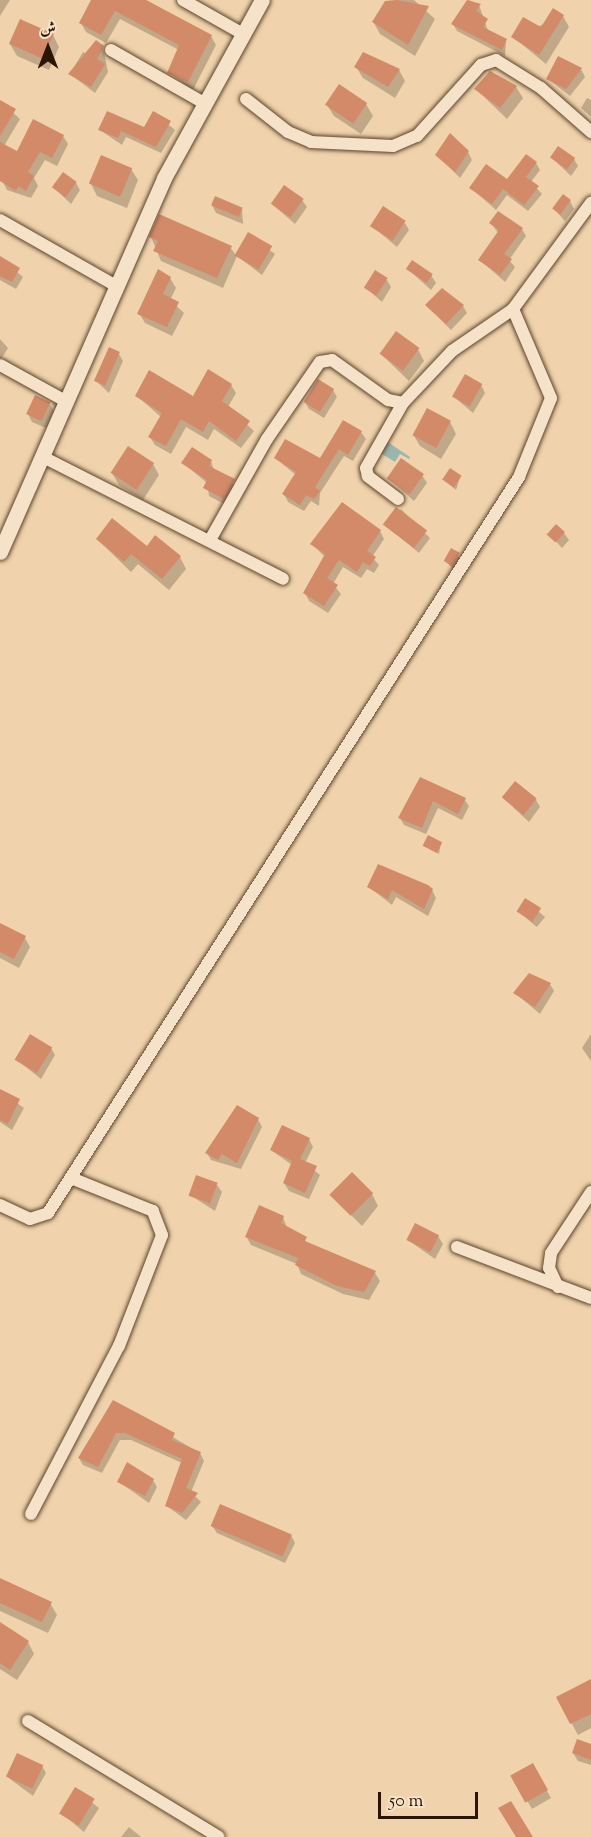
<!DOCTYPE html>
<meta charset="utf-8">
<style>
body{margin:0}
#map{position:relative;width:591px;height:1837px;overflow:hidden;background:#f0d3ac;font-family:"Sorts Mill Goudy",Amiri,serif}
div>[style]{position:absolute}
.water>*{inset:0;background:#9ab7ad}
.shadow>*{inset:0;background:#0003;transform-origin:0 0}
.building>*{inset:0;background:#d38a68;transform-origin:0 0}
.roads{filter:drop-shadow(0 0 2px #5c442b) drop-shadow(0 0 2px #5c442b)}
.minor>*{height:12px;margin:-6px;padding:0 6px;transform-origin:6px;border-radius:6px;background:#f5e2c9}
.tertiary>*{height:15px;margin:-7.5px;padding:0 7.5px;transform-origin:7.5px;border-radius:7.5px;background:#f5e2c9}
span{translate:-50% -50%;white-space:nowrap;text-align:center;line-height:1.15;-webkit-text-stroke:4.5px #f5e2c9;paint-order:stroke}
.north{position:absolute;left:18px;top:18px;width:60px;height:60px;-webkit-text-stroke:4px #f5e2c9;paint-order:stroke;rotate:0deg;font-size:16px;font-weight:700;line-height:24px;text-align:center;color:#2a1500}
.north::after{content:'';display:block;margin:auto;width:21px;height:27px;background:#2a1500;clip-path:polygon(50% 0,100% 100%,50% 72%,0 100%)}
.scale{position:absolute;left:378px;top:1792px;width:100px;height:27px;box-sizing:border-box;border:3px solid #2a1500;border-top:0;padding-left:8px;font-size:18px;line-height:21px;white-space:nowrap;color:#2a1500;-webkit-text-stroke:4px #f5e2c9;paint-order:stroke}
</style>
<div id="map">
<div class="water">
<i style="clip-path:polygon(382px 438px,410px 457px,409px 459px,400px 454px,395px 462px,374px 449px)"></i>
</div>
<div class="shadow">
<i style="clip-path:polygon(0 0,10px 0,0 16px)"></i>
<i style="clip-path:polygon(93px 0,146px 0,211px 36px,216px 45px,193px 90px,169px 73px,179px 50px,120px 19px,106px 43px,86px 32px,81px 23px)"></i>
<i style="clip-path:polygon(397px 0,414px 0,435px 19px,415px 56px,380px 34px,374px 23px)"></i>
<i style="clip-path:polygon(469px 0,479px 5px,488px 31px,506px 40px,505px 56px,457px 31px,453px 24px)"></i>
<i style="clip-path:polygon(563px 16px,569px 27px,546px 64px,513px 37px)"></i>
<i style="clip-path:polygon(53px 35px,59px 47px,49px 70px,17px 56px,10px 44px)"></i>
<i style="clip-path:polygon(103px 47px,108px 72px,95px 93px,70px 74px,83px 52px,88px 55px)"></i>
<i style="clip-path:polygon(356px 67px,399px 70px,405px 81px,395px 98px,363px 78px)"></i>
<i style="clip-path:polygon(581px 69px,585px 77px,570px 96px,548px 79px)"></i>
<i style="clip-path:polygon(516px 87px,523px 98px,507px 119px,476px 89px)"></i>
<i style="clip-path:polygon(587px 98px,591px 100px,591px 117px,581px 108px)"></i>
<i style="clip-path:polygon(0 101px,20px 119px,4px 146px,17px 153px,63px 136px,68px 144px,57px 166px,45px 160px,34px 178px,38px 186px,31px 198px,7px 190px,0 176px)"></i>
<i style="clip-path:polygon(366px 104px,373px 116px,361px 134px,334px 116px,327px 105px)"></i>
<i style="clip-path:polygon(154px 113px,175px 130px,161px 153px,126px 137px,122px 145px,100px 130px,145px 129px)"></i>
<i style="clip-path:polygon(468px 152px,472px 160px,460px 178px,437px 155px)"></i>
<i style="clip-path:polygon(552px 158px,574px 159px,578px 166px,571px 176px)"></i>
<i style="clip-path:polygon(536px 163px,540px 170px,531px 182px,542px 194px,528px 211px,507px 195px,496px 210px,471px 188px,507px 181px)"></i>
<i style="clip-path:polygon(131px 169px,138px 180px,127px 208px,97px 196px,91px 184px)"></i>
<i style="clip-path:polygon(76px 183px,80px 190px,71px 204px,54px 188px)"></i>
<i style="clip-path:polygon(302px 200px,307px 207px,295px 224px,272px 204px)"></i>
<i style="clip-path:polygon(570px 201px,574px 209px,565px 221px,553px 208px)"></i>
<i style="clip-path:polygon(212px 205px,242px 209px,243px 224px,216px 213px)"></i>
<i style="clip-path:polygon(405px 223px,409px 230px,397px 247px,372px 226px)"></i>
<i style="clip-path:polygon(491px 223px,522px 229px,526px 236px,509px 260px,515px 267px,505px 282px,480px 260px,498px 233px)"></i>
<i style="clip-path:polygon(248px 234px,275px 254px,262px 275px,237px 256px,223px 288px,161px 261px,151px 237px,230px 247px,237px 257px)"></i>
<i style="clip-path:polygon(0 258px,23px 277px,16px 289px,0 280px)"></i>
<i style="clip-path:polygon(408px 269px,431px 275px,436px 283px,431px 290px)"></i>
<i style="clip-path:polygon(170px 278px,176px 288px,170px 300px,184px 313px,172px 336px,145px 323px,139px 313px)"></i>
<i style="clip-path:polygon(387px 280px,391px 287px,382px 302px,366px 288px)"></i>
<i style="clip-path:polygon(427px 306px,463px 306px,467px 313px,451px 330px)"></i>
<i style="clip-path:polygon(0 339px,8px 348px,0 361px)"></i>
<i style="clip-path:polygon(418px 349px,424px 361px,409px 381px,380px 353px)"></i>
<i style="clip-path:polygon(119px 354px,123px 361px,109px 393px,96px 381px)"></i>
<i style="clip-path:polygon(231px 385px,236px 393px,228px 407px,254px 431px,241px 448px,214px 429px,208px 440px,186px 427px,171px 454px,155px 445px,150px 437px,161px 417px,137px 396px,193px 398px)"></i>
<i style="clip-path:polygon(481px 385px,485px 393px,473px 413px,453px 396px)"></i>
<i style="clip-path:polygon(333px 390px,337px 397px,324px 418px,309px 409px,305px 402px)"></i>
<i style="clip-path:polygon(49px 403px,54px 411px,46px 428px,32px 422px,28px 414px)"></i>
<i style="clip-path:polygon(450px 422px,456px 434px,441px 459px,420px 446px,413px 434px)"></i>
<i style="clip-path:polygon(361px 432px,366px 439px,353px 461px,344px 456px,320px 493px,319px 506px,311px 501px,304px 511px,288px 502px,284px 494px,296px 475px,275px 458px,321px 460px)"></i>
<i style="clip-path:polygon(211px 461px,214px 470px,238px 488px,228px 506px,209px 496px,207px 483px,183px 463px)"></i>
<i style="clip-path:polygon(153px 464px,159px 475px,143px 500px,119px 485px,112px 473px)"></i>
<i style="clip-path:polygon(422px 475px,427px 483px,414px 501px,389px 479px)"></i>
<i style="clip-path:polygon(460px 477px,456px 490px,444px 480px)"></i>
<i style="clip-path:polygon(401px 509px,430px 538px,419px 553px,385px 525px)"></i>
<i style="clip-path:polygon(380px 531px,384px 539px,372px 557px,379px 565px,374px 573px,367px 569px,361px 578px,343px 567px,333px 584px,341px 594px,328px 613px,309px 601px,305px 593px,325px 557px,312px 544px)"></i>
<i style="clip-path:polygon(564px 533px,569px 540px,562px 548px,550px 535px)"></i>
<i style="clip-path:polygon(97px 539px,180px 557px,186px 569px,169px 590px,138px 564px,131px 572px)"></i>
<i style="clip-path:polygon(451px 550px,464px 562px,457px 573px,445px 561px)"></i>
<i style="clip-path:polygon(421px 779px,464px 799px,469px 806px,462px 820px,438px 808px,426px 834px,404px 825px,400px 818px)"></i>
<i style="clip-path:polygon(503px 798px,536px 800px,540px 807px,529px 822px)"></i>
<i style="clip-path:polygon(441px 843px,439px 854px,425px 846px)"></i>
<i style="clip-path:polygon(369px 887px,432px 890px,436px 898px,428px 916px,396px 897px,392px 905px)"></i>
<i style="left:526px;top:901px;width:25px;height:13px;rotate:40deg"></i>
<i style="clip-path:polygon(0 925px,25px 938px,30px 947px,19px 968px,0 958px)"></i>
<i style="clip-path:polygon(550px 984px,554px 991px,540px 1014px,515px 993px)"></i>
<i style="clip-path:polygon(591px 1034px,591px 1061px,582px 1048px)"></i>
<i style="clip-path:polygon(51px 1048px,55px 1055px,41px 1079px,17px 1060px)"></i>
<i style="clip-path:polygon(0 1091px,24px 1108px,12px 1130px,0 1122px)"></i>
<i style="clip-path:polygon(258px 1119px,262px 1127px,241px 1169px,211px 1160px,207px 1153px)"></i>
<i style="clip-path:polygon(309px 1139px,313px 1147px,305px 1163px,320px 1175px,309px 1199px,289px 1191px,284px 1183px,292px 1165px,271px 1150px)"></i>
<i style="clip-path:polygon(217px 1185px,222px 1192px,215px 1211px,190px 1195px)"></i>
<i style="clip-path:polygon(372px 1194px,378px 1206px,362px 1226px,333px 1197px)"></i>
<i style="clip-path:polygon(283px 1217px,287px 1228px,310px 1245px,375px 1273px,380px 1281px,369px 1300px,343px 1294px,301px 1274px,297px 1264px,251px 1245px,246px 1236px)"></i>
<i style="clip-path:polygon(438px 1236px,443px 1244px,435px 1259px,408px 1240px)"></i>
<i style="clip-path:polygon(113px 1402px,200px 1453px,204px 1461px,191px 1492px,201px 1502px,186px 1520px,167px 1506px,182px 1463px,131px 1440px,120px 1440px,102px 1473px,83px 1465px,79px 1458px)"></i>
<i style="clip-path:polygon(153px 1480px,157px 1487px,149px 1503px,119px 1482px)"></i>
<i style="clip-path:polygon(212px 1526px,291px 1535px,295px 1543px,285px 1563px,217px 1533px)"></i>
<i style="clip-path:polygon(0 1579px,50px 1603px,57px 1615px,48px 1633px,0 1611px)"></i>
<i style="clip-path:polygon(0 1624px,28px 1642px,34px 1654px,17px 1680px,0 1669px)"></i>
<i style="clip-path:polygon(591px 1686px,591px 1728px,578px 1735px,558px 1698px)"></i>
<i style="clip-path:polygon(591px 1746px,591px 1765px,578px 1761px,573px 1753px)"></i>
<i style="left:532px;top:1765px;width:38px;height:22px;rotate:60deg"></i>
<i style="clip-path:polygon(42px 1766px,46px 1773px,33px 1796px,6px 1776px)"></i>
<i style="clip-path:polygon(75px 1789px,99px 1808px,84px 1832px,61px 1813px)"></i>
<i style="clip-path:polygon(129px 1827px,141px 1837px,121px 1837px)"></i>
</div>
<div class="building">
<i style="clip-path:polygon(91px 0,146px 0,212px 35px,188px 82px,167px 73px,179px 45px,115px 11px,101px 35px,79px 23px)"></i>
<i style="clip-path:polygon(396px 0,429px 6px,408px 45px,372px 22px,385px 1px)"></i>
<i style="clip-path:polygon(467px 0,481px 4px,476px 11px,488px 19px,483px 27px,507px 39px,502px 50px,451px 24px)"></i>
<i style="clip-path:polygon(553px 8px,564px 15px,539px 55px,511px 37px,523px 17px,541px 27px)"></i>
<i style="left:20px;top:19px;width:37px;height:27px;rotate:24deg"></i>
<i style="clip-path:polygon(96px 40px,104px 46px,97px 59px,105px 64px,91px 87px,68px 74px)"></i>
<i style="clip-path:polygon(363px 52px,400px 69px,388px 87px,354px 67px)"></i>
<i style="clip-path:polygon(558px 56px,582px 68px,566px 89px,546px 79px)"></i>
<i style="clip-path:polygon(490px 71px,517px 86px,500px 108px,474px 89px)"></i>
<i style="left:339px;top:84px;width:34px;height:25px;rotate:34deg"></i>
<i style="clip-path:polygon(0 100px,16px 109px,0 136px)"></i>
<i style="clip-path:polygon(107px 111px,144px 127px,153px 111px,171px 121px,156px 147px,121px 131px,118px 138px,98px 130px)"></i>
<i style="clip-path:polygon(33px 119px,64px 135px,52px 158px,40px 152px,28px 172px,34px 176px,26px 191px,18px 186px,16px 191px,0 181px,0 142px,17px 151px)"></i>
<i style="clip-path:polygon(450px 133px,469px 151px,455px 172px,435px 155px)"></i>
<i style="left:558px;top:146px;width:21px;height:14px;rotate:35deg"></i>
<i style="clip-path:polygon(526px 154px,537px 162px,526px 177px,539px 186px,524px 205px,503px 189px,492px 204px,469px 188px,486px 164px,507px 179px)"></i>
<i style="left:101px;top:155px;width:34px;height:31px;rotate:23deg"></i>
<i style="left:63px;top:172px;width:17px;height:19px;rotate:36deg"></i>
<i style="left:284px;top:185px;width:24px;height:23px;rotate:35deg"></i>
<i style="left:563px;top:194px;width:10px;height:18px;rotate:37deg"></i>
<i style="left:215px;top:196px;width:30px;height:10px;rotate:23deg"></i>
<i style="left:383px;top:206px;width:27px;height:24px;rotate:33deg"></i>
<i style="clip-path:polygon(498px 211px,523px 228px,504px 254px,512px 259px,500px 275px,478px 260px,499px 230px,489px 223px)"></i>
<i style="clip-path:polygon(159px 214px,232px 246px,217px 278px,153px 251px,158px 241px,149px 237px)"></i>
<i style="left:248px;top:232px;width:28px;height:27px;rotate:30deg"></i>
<i style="clip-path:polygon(0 256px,20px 268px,12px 282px,0 276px)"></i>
<i style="left:412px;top:260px;width:25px;height:11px;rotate:34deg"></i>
<i style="clip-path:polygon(158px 269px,171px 277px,163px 294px,179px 302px,167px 327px,137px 314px)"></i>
<i style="left:375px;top:270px;width:15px;height:21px;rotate:32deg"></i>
<i style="clip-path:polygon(442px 288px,464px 305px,446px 324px,425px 305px)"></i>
<i style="left:396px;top:331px;width:29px;height:28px;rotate:36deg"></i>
<i style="left:109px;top:347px;width:12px;height:37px;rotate:24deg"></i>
<i style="clip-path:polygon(208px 369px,232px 384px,222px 401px,250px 421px,236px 441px,209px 421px,203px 432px,181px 419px,166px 446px,148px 437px,162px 413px,135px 396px,149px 370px,193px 396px)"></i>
<i style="left:465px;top:374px;width:20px;height:26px;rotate:30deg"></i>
<i style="left:318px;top:379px;width:19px;height:27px;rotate:32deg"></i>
<i style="left:35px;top:395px;width:17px;height:21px;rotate:25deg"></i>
<i style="left:427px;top:408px;width:27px;height:31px;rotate:28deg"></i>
<i style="clip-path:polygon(343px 420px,362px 431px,348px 455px,339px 449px,315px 487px,320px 491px,314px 499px,306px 495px,300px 505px,282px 494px,296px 472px,274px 458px,285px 439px,320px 458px)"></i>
<i style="left:128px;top:446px;width:31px;height:32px;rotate:33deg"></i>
<i style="clip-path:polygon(192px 447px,212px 460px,209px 466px,235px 479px,224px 499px,203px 488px,207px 480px,181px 463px)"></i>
<i style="left:401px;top:458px;width:28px;height:25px;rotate:35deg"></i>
<i style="left:450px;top:468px;width:14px;height:14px;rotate:34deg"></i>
<i style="clip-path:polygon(342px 502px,381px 530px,367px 551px,376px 557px,370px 566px,363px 562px,357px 572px,339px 560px,327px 578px,338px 585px,324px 606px,303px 593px,325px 554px,310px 544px)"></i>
<i style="left:396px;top:507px;width:39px;height:22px;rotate:37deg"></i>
<i style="clip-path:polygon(112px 518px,147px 546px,155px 535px,181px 556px,162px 579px,131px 554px,124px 562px,96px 539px)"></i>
<i style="left:556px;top:524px;width:12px;height:14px;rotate:42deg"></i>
<i style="left:451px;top:548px;width:10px;height:15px;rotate:29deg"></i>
<i style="clip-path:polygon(420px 777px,466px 798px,458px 814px,433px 801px,422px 828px,398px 818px)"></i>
<i style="left:515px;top:781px;width:28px;height:21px;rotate:39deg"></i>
<i style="left:428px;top:835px;width:16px;height:12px;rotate:27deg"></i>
<i style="clip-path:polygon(378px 864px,428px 885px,433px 889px,424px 909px,392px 890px,388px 899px,367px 887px)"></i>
<i style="left:525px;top:898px;width:19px;height:16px;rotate:32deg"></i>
<i style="clip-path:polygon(0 923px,26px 936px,14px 959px,0 952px)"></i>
<i style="clip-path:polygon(529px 973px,551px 983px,535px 1007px,513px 993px)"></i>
<i style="left:30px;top:1034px;width:26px;height:30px;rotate:31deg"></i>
<i style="clip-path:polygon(0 1089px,20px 1099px,8px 1124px,0 1120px)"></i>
<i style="clip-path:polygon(237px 1105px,259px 1118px,237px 1163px,222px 1154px,218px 1160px,205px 1153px)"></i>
<i style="clip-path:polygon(282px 1125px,310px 1138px,300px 1159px,317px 1166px,305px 1193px,283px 1183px,292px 1161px,270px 1150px)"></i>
<i style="left:352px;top:1172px;width:30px;height:32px;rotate:45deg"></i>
<i style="left:196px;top:1175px;width:23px;height:22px;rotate:20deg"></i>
<i style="clip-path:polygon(259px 1205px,284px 1216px,281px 1223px,307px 1237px,305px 1241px,376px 1271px,364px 1292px,337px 1286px,295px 1265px,298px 1258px,245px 1237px)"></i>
<i style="left:415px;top:1223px;width:27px;height:19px;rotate:27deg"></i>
<i style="clip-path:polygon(113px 1400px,175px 1433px,172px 1440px,201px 1452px,186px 1488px,198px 1493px,182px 1513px,165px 1506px,182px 1459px,125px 1433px,116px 1433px,98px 1467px,78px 1458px)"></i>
<i style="clip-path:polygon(127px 1462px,154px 1479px,145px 1496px,117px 1482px)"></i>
<i style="left:220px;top:1504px;width:78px;height:24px;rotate:23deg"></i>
<i style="clip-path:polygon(0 1578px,52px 1602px,42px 1622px,0 1603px)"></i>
<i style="clip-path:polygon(0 1622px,29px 1641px,10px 1670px,0 1663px)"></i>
<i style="clip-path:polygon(591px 1679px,591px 1714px,570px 1724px,556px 1697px)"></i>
<i style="clip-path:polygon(577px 1739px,591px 1744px,591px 1760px,572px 1753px)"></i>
<i style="left:17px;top:1753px;width:29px;height:26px;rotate:25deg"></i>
<i style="left:533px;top:1763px;width:31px;height:26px;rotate:61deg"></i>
<i style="left:75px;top:1787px;width:23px;height:31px;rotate:31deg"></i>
<i style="clip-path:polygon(511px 1801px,533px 1837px,516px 1837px,498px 1808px)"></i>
</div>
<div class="roads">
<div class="minor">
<i style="left:183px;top:0;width:69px;rotate:29.5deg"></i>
<i style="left:111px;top:50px;width:107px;rotate:29.7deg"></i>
<i style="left:246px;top:99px;width:53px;rotate:38.2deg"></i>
<i style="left:288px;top:132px;width:25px;rotate:23deg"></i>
<i style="left:311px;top:142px;width:82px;rotate:2.8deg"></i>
<i style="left:393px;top:146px;width:26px;rotate:-23deg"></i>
<i style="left:417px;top:136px;width:96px;rotate:-48deg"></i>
<i style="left:481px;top:65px;width:16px;rotate:-18deg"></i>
<i style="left:496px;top:60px;width:53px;rotate:31.9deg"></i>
<i style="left:541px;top:88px;width:67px;rotate:41.3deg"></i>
<i style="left:0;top:220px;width:133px;rotate:29.6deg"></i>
<i style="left:0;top:365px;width:77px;rotate:28.9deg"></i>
<i style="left:43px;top:457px;width:269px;rotate:26.9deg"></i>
<i style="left:398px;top:499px;width:38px;rotate:-143deg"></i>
<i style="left:368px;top:476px;width:8px;rotate:-104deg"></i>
<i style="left:366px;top:468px;width:75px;rotate:-60.4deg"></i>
<i style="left:210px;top:540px;width:116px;rotate:-60.6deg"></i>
<i style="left:267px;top:439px;width:93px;rotate:-55.5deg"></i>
<i style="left:320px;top:362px;width:12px;rotate:-9deg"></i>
<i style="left:332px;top:360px;width:69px;rotate:35.5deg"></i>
<i style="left:388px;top:400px;width:15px;rotate:11deg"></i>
<i style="left:403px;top:403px;width:71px;rotate:-46.7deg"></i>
<i style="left:452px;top:351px;width:74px;rotate:-34.5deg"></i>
<i style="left:513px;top:309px;width:132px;rotate:-53.7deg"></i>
<i style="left:0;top:1205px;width:33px;rotate:25deg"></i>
<i style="left:30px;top:1219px;width:19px;rotate:-18deg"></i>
<i style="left:48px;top:1213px;width:874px;rotate:-57.38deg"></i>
<i style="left:519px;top:477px;width:85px;rotate:-67.9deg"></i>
<i style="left:551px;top:398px;width:97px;rotate:-113.1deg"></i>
<i style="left:457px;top:1247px;width:143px;rotate:20.8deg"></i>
<i style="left:558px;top:1287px;width:21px;rotate:-115deg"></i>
<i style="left:549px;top:1268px;width:15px;rotate:-82deg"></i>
<i style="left:551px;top:1253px;width:73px;rotate:-56.7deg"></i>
<i style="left:31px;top:1514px;width:190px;rotate:-62.4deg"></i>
<i style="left:119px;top:1346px;width:119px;rotate:-68.8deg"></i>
<i style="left:162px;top:1235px;width:26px;rotate:-111deg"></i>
<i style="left:153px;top:1211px;width:88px;rotate:-158.1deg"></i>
<i style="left:28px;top:1721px;width:223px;rotate:31.3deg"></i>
</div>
<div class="tertiary">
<i style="left:0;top:552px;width:408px;rotate:-66.3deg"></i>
<i style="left:164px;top:178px;width:203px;rotate:-61.2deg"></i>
</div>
</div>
<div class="north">ش</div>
<div class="scale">50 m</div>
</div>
